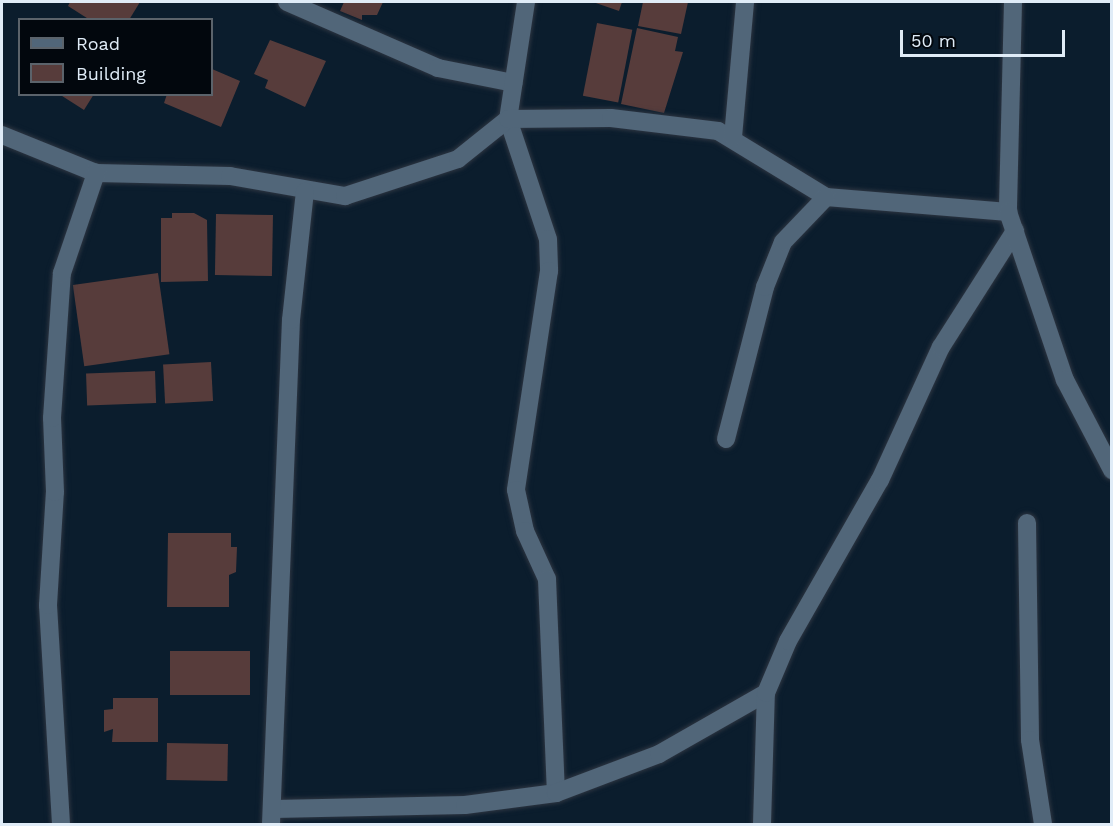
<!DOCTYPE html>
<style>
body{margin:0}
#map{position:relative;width:1113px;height:826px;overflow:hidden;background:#0b1d2d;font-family:"Work Sans",sans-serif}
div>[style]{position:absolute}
.building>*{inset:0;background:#573c3b;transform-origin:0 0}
.roads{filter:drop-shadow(0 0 2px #2d3541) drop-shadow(0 0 2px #2d3541)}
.street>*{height:18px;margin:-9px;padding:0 9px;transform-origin:9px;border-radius:9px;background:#516679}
.secondary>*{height:18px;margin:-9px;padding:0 9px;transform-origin:9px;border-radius:9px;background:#516679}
span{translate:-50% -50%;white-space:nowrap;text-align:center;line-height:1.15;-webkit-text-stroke:4.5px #02070d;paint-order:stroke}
.frame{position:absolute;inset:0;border:3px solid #e0ecf7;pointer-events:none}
.legend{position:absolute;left:18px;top:18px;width:195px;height:78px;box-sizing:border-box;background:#02070d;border:2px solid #5b636b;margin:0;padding:8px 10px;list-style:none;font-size:18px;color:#e0ecf7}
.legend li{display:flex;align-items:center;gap:12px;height:30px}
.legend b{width:30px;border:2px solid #5b636b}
.scale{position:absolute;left:900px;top:30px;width:165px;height:27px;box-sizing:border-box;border:3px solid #e0ecf7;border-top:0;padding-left:8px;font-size:18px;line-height:21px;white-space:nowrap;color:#e0ecf7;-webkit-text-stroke:4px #02070d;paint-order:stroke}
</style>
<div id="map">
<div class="building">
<i style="clip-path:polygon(70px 2px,140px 2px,129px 20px,90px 20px,68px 6px)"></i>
<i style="clip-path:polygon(344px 2px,383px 2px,377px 15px,362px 15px,362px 20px,340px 11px)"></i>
<i style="clip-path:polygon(593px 2px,622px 2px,619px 11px)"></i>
<i style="clip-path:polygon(643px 2px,688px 2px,681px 34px,638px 26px)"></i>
<i style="left:597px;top:23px;width:36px;height:74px;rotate:11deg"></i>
<i style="clip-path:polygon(637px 28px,678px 37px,675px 51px,683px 52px,664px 113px,621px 104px)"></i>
<i style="clip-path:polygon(270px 40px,326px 61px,305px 107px,265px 88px,268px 80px,254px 74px)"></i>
<i style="clip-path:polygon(212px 69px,240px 81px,221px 127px,164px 103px,167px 94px,212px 94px)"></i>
<i style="clip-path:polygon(59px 94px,94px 94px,84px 110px)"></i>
<i style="clip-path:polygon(172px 213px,194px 213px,207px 220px,208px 281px,161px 282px,161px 218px,172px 218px)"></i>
<i style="left:216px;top:214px;width:57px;height:61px;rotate:1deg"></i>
<i style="left:158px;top:273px;width:82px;height:86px;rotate:82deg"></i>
<i style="left:211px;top:362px;width:39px;height:48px;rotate:87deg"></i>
<i style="left:155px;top:371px;width:32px;height:69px;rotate:88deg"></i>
<i style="clip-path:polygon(168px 533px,231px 533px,231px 547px,237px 547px,236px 572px,229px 575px,229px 607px,167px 607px)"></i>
<i style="left:170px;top:651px;width:80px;height:44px"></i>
<i style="clip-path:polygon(113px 698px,158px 698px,158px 742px,112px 742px,113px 729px,104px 732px,104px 710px,113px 709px)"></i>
<i style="left:167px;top:743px;width:61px;height:37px;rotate:1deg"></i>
</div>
<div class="roads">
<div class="street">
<i style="left:287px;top:2px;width:165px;rotate:23.6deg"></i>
<i style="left:438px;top:68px;width:77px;rotate:11.2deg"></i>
<i style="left:526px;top:2px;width:118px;rotate:98.7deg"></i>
<i style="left:508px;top:119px;width:126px;rotate:71.6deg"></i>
<i style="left:548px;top:239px;width:32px;rotate:88deg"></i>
<i style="left:549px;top:271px;width:221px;rotate:98.6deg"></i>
<i style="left:516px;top:490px;width:42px;rotate:77.6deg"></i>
<i style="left:525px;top:531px;width:53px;rotate:65.4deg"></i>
<i style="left:547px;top:579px;width:214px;rotate:87.6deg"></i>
<i style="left:2px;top:135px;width:101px;rotate:22deg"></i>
<i style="left:96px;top:173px;width:134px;rotate:1.3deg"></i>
<i style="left:230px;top:176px;width:117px;rotate:9.9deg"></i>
<i style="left:345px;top:196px;width:119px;rotate:-18.1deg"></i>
<i style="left:458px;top:159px;width:64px;rotate:-38.7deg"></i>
<i style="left:508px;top:119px;width:103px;rotate:-0.6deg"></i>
<i style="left:611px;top:118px;width:108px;rotate:6.9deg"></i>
<i style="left:718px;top:131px;width:127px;rotate:31.4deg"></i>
<i style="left:826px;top:197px;width:183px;rotate:4.7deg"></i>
<i style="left:733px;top:137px;width:136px;rotate:-84.9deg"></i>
<i style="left:726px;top:439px;width:157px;rotate:-75.6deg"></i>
<i style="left:765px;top:287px;width:48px;rotate:-68.2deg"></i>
<i style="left:783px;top:242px;width:62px;rotate:-46.3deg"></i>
<i style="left:1027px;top:523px;width:217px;rotate:89.2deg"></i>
<i style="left:1030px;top:740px;width:85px;rotate:81.2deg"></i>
<i style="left:274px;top:809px;width:191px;rotate:-1.2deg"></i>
<i style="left:465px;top:805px;width:92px;rotate:-7.5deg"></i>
<i style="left:556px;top:793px;width:110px;rotate:-20.7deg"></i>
<i style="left:659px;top:754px;width:123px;rotate:-29.7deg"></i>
<i style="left:61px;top:824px;width:219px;rotate:-93.4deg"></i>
<i style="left:48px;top:605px;width:113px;rotate:-86.5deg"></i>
<i style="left:55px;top:492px;width:74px;rotate:-92.3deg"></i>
<i style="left:52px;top:418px;width:145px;rotate:-86.1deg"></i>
<i style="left:62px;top:273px;width:106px;rotate:-71.2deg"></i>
<i style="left:271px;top:824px;width:504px;rotate:-87.73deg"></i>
<i style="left:291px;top:320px;width:129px;rotate:-83.8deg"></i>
<i style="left:762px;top:824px;width:131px;rotate:-88.3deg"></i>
<i style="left:766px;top:693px;width:56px;rotate:-67.1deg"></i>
<i style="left:788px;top:641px;width:185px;rotate:-60.3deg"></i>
<i style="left:880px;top:480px;width:146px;rotate:-65.4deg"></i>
<i style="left:941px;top:347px;width:138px;rotate:-57.5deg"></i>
</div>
<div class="secondary">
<i style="left:1013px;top:2px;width:210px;rotate:91.4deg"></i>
<i style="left:1008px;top:212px;width:177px;rotate:71.3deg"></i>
<i style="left:1065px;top:380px;width:102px;rotate:62.4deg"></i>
</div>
</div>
<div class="frame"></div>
<ul class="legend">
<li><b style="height:8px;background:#516679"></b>Road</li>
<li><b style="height:16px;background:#573c3b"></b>Building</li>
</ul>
<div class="scale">50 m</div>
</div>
